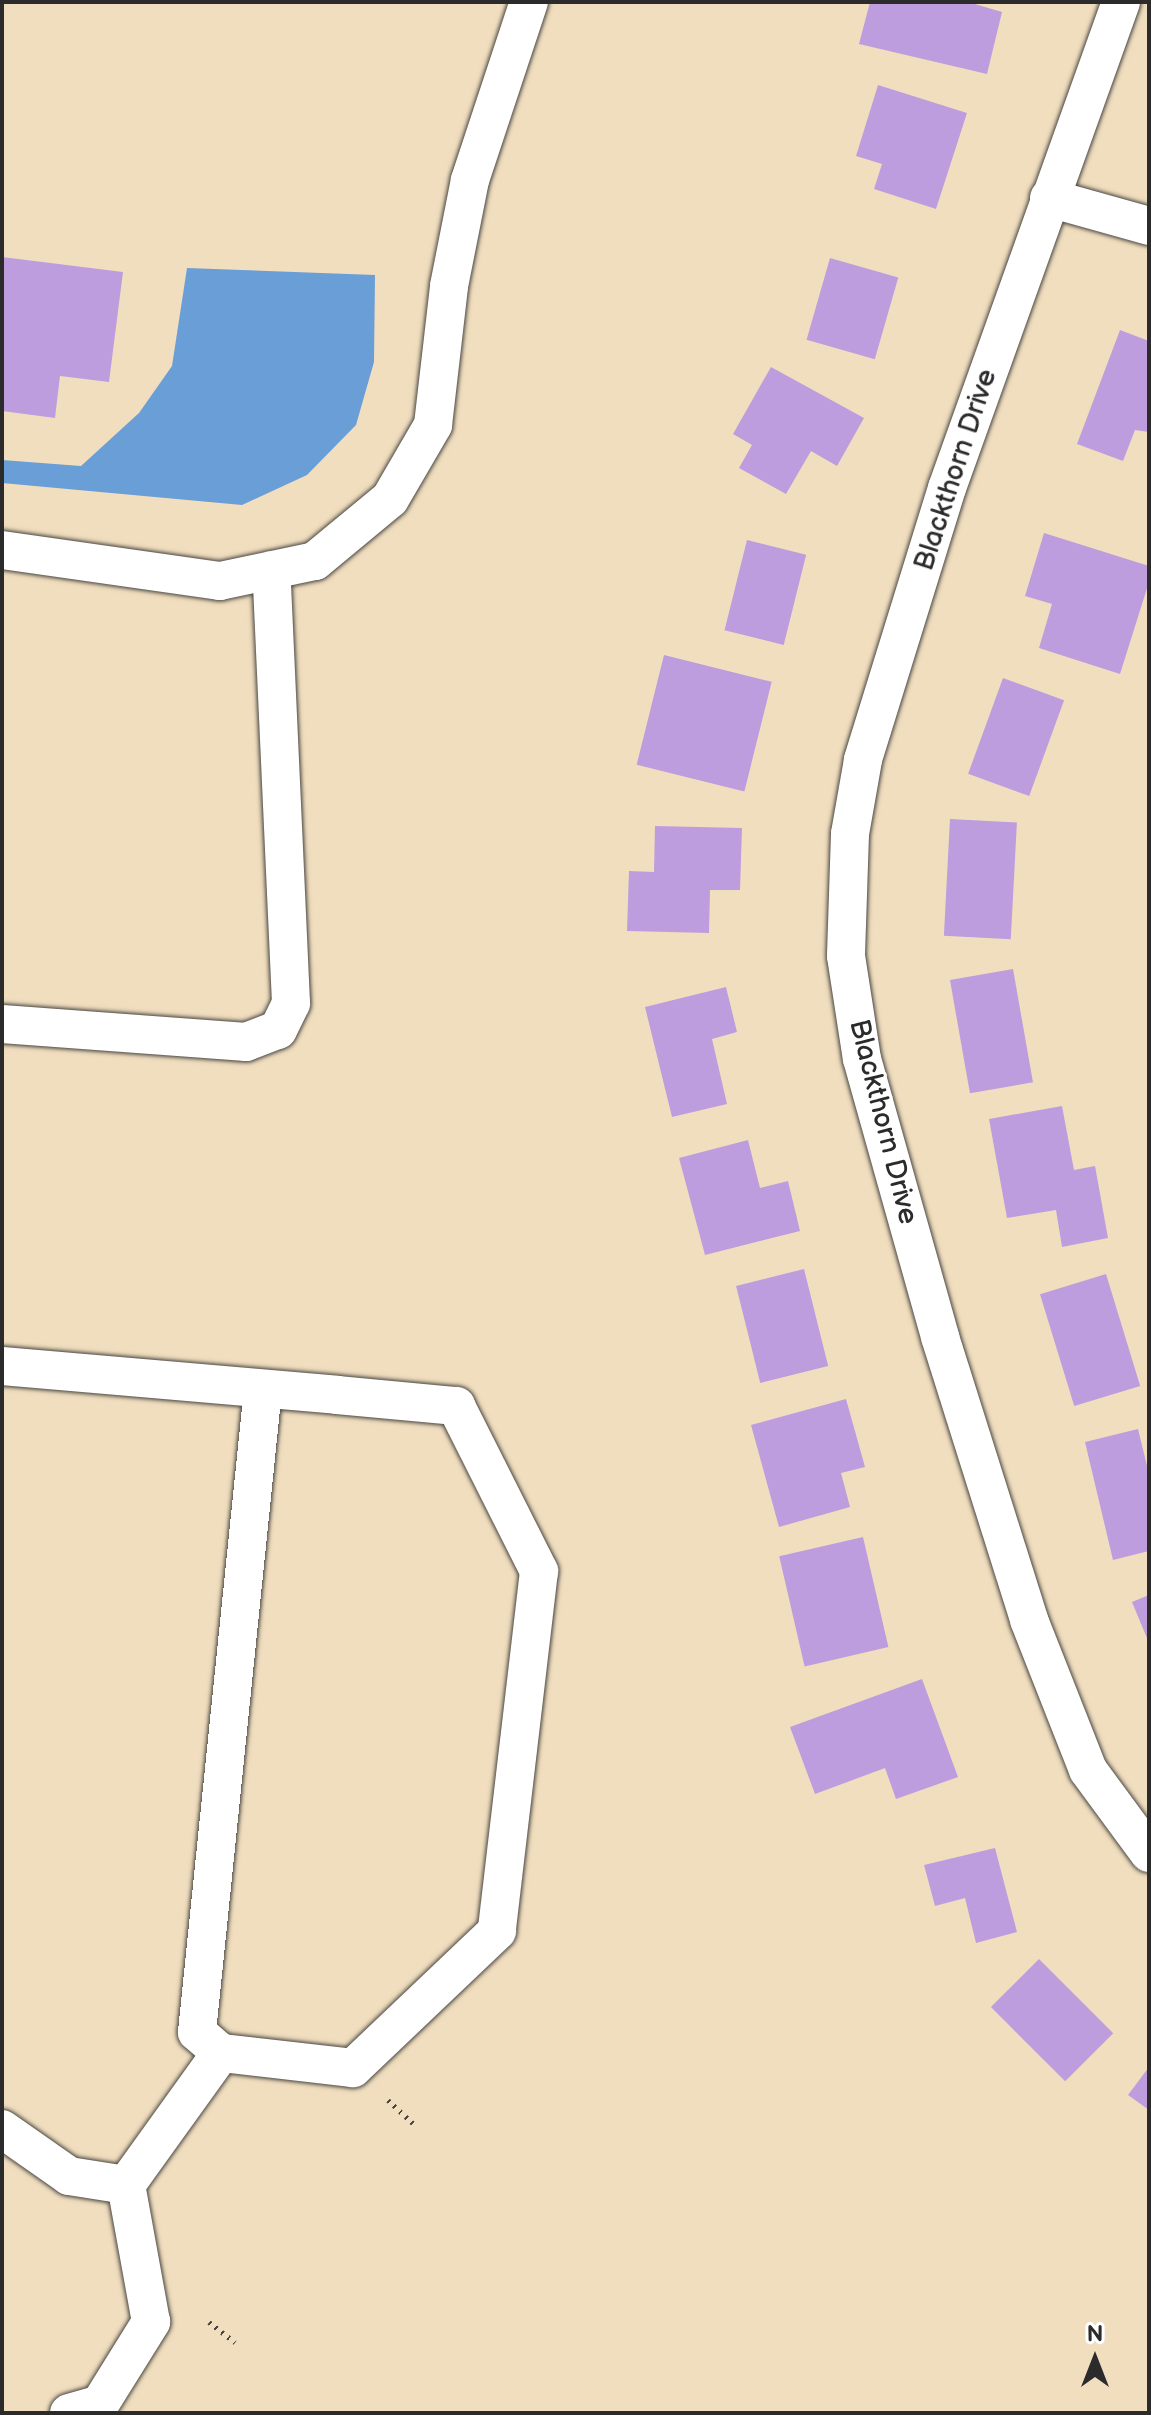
<!DOCTYPE html>
<style>
body{margin:0}
#map{position:relative;width:1151px;height:2415px;overflow:hidden;background:#f1debf;font-family:"Balsamiq Sans",sans-serif}
div>[style]{position:absolute}
.water>*{inset:0;background:#6a9ed6}
.building>*{inset:0;background:#bd9dde;transform-origin:0 0}
.path>*{height:5px;margin-top:-2.5px;transform-origin:0;background:repeating-linear-gradient(90deg,#494641 0 2px,transparent 0 8px)}
.roads{filter:drop-shadow(0 0 2px #494641) drop-shadow(0 0 2px #494641)}
.minor>*{height:38px;margin:-19px;padding:0 19px;transform-origin:19px;border-radius:19px;background:#fff}
span{translate:-50% -50%;white-space:nowrap;text-align:center;line-height:1.15;-webkit-text-stroke:6px #fff;paint-order:stroke}
.street-label{font-size:28px;color:#2b2b2b}
.frame{position:absolute;inset:0;border:4px solid #2b2b2b;pointer-events:none}
.north{position:absolute;left:1055px;top:2319px;width:80px;height:80px;-webkit-text-stroke:6px #fff;paint-order:stroke;rotate:0deg;font-size:22px;font-weight:700;line-height:32px;text-align:center;color:#2b2b2b}
.north::after{content:'';display:block;margin:auto;width:28px;height:36px;background:#2b2b2b;clip-path:polygon(50% 0,100% 100%,50% 72%,0 100%)}
</style>
<div id="map">
<div class="water">
<i style="clip-path:polygon(187px 268px,375px 275px,374px 362px,356px 425px,307px 475px,242px 505px,2px 483px,2px 460px,81px 466px,139px 413px,172px 366px)"></i>
</div>
<div class="building">
<i style="clip-path:polygon(870px 2px,968px 2px,1002px 12px,987px 74px,859px 44px)"></i>
<i style="clip-path:polygon(878px 85px,967px 113px,936px 209px,874px 189px,882px 164px,856px 156px)"></i>
<i style="clip-path:polygon(2px 257px,123px 272px,109px 382px,60px 376px,55px 418px,2px 411px)"></i>
<i style="left:830px;top:258px;width:71px;height:85px;rotate:16deg"></i>
<i style="clip-path:polygon(1120px 330px,1149px 341px,1149px 432px,1135px 430px,1123px 461px,1077px 444px)"></i>
<i style="clip-path:polygon(771px 367px,864px 418px,837px 466px,811px 451px,786px 494px,739px 468px,752px 445px,733px 434px)"></i>
<i style="clip-path:polygon(1044px 533px,1149px 566px,1149px 582px,1120px 674px,1039px 648px,1052px 604px,1025px 596px)"></i>
<i style="left:747px;top:540px;width:61px;height:93px;rotate:14deg"></i>
<i style="left:664px;top:655px;width:111px;height:113px;rotate:14deg"></i>
<i style="left:1003px;top:678px;width:65px;height:102px;rotate:20deg"></i>
<i style="left:950px;top:819px;width:67px;height:117px;rotate:3deg"></i>
<i style="clip-path:polygon(655px 826px,742px 828px,740px 890px,710px 890px,709px 933px,627px 931px,629px 871px,654px 872px)"></i>
<i style="left:1013px;top:969px;width:115px;height:64px;rotate:80deg"></i>
<i style="clip-path:polygon(726px 987px,737px 1032px,712px 1039px,727px 1104px,672px 1117px,645px 1007px)"></i>
<i style="clip-path:polygon(1062px 1106px,1074px 1170px,1095px 1166px,1108px 1238px,1062px 1247px,1056px 1210px,1007px 1218px,989px 1119px)"></i>
<i style="clip-path:polygon(748px 1140px,760px 1188px,788px 1181px,800px 1231px,705px 1255px,679px 1158px)"></i>
<i style="left:804px;top:1269px;width:100px;height:70px;rotate:76deg"></i>
<i style="left:1106px;top:1274px;width:117px;height:69px;rotate:73deg"></i>
<i style="clip-path:polygon(846px 1399px,865px 1467px,841px 1473px,850px 1507px,779px 1527px,751px 1425px)"></i>
<i style="clip-path:polygon(1138px 1429px,1149px 1474px,1149px 1551px,1113px 1560px,1085px 1442px)"></i>
<i style="left:863px;top:1537px;width:113px;height:86px;rotate:77deg"></i>
<i style="clip-path:polygon(1149px 1595px,1149px 1643px,1132px 1602px)"></i>
<i style="clip-path:polygon(922px 1679px,958px 1777px,896px 1799px,885px 1768px,815px 1794px,790px 1727px)"></i>
<i style="clip-path:polygon(995px 1848px,1017px 1932px,976px 1943px,965px 1898px,935px 1906px,924px 1865px)"></i>
<i style="left:1039px;top:1959px;width:105px;height:68px;rotate:45deg"></i>
<i style="clip-path:polygon(1149px 2067px,1149px 2110px,1128px 2095px)"></i>
</div>
<div class="path">
<i style="left:388px;top:2100px;width:34px;rotate:43deg"></i>
<i style="left:209px;top:2322px;width:33px;rotate:38deg"></i>
</div>
<div class="roads">
<div class="minor">
<i style="left:1121px;top:2px;width:516px;rotate:109.7deg"></i>
<i style="left:947px;top:488px;width:285px;rotate:107.2deg"></i>
<i style="left:863px;top:760px;width:75px;rotate:100deg"></i>
<i style="left:850px;top:834px;width:122px;rotate:91.9deg"></i>
<i style="left:846px;top:956px;width:104px;rotate:81.2deg"></i>
<i style="left:862px;top:1059px;width:289px;rotate:74.3deg"></i>
<i style="left:940px;top:1337px;width:297px;rotate:72.5deg"></i>
<i style="left:1029px;top:1620px;width:161px;rotate:68.5deg"></i>
<i style="left:1088px;top:1770px;width:103px;rotate:53.7deg"></i>
<i style="left:1049px;top:198px;width:104px;rotate:15.6deg"></i>
<i style="left:2px;top:550px;width:220px;rotate:8.1deg"></i>
<i style="left:220px;top:581px;width:97px;rotate:-11.9deg"></i>
<i style="left:315px;top:561px;width:97px;rotate:-39.6deg"></i>
<i style="left:390px;top:499px;width:86px;rotate:-59.8deg"></i>
<i style="left:433px;top:425px;width:140px;rotate:-83.4deg"></i>
<i style="left:449px;top:286px;width:108px;rotate:-78.8deg"></i>
<i style="left:470px;top:180px;width:188px;rotate:-71.7deg"></i>
<i style="left:2px;top:1024px;width:245px;rotate:4.2deg"></i>
<i style="left:246px;top:1042px;width:34px;rotate:-21deg"></i>
<i style="left:278px;top:1030px;width:30px;rotate:-64deg"></i>
<i style="left:291px;top:1003px;width:433px;rotate:-92.6deg"></i>
<i style="left:2px;top:1366px;width:336px;rotate:4.9deg"></i>
<i style="left:337px;top:1395px;width:120px;rotate:5.3deg"></i>
<i style="left:456px;top:1406px;width:185px;rotate:63.3deg"></i>
<i style="left:539px;top:1571px;width:362px;rotate:96.7deg"></i>
<i style="left:497px;top:1931px;width:199px;rotate:136.4deg"></i>
<i style="left:353px;top:2068px;width:133px;rotate:-173.5deg"></i>
<i style="left:221px;top:2053px;width:32px;rotate:-139deg"></i>
<i style="left:197px;top:2032px;width:646px;rotate:-84.14deg"></i>
<i style="left:2px;top:2129px;width:82px;rotate:35deg"></i>
<i style="left:69px;top:2176px;width:58px;rotate:9deg"></i>
<i style="left:69px;top:2413px;width:32px;rotate:-16deg"></i>
<i style="left:100px;top:2404px;width:97px;rotate:-58.1deg"></i>
<i style="left:151px;top:2322px;width:139px;rotate:-100.3deg"></i>
<i style="left:126px;top:2185px;width:163px;rotate:-54.3deg"></i>
</div>
</div>
<div class="street-label">
<span style="left:956px;top:470px;rotate:-72deg">Blackthorn Drive</span>
<span style="left:883px;top:1122px;rotate:76deg">Blackthorn Drive</span>
</div>
<div class="frame"></div>
<div class="north">N</div>
</div>
